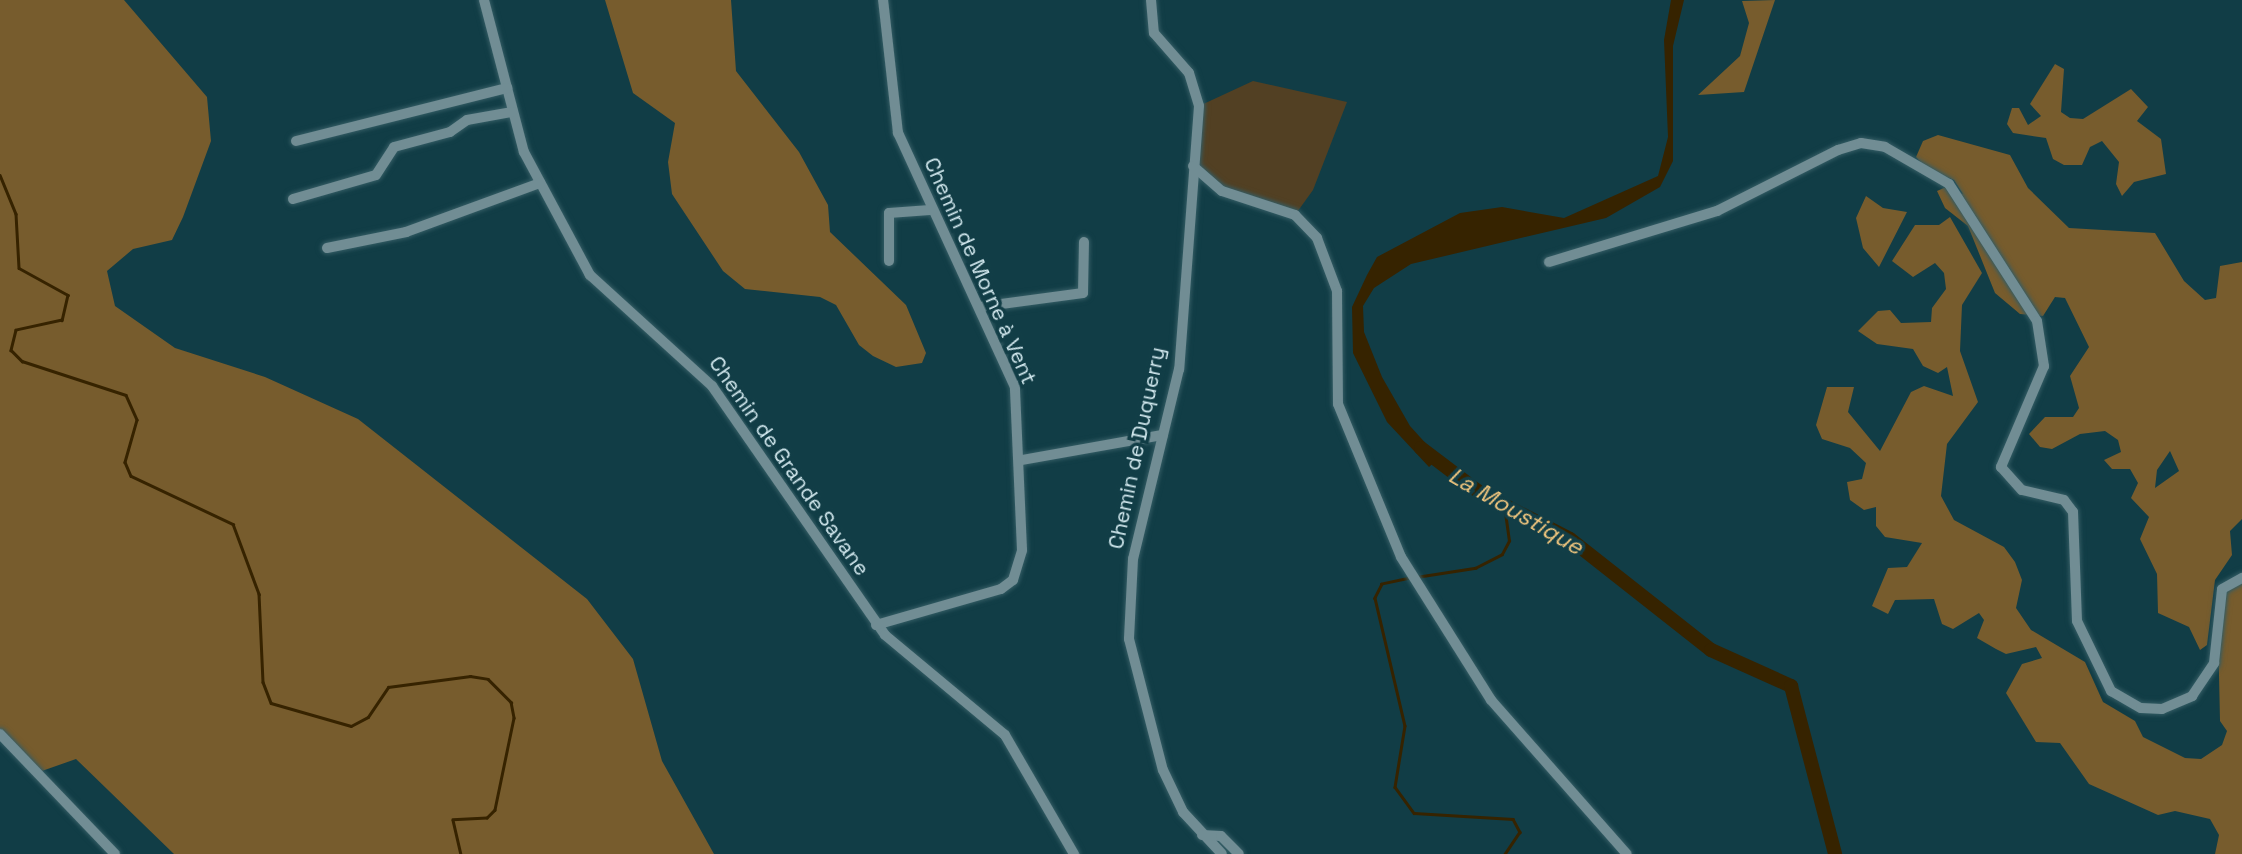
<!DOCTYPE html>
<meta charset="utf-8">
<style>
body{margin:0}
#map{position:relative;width:2242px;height:854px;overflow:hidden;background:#113d46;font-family:"Space Grotesk",sans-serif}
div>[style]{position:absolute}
.green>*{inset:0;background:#524023}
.forest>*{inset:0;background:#775c2d}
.water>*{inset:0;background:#362300}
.stream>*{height:2.5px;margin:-1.25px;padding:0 1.25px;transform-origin:1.25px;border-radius:1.25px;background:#362300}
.river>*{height:14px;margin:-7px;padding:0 7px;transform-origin:7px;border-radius:7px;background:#362300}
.roads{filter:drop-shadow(0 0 2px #345c64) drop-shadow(0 0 2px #345c64)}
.minor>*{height:10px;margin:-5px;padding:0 5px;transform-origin:5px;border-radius:5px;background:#718d94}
span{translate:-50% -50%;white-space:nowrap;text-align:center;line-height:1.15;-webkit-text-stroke:7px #113d46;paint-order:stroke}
.street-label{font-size:21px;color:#d3e9ef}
.water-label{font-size:23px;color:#f4c87f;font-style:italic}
</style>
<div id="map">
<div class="green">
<i style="clip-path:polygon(1253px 81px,1347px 102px,1313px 190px,1295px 215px,1222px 191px,1193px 166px,1199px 106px)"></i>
</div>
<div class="forest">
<i style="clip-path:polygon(0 0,124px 0,207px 97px,211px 141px,183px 217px,172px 240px,133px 249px,107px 271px,115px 306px,175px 348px,265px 377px,358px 419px,587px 599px,633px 659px,662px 761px,714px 854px,174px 854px,76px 759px,39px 772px,0 734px)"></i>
<i style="clip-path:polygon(605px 0,731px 0,736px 71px,799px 152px,828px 205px,830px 232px,906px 305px,926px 353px,922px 363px,896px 367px,873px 356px,859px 345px,836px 305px,820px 297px,745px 289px,723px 271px,672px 194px,668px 162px,675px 123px,633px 93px)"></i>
<i style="clip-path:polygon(1775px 0,1744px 92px,1698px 95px,1740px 56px,1749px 23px,1742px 1px)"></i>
<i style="clip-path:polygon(2055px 64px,2064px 69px,2061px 112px,2070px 118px,2083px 119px,2131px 89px,2148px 107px,2137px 121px,2161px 139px,2166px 174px,2134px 182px,2122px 196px,2116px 184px,2119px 162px,2102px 141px,2090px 147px,2082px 165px,2064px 165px,2053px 159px,2046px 138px,2013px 133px,2007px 124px,2012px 108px,2019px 108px,2028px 125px,2041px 116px,2030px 104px)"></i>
<i style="clip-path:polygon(evenodd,1938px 135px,2010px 155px,2028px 188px,2069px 228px,2155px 233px,2184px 281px,2205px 300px,2216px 298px,2220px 266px,2242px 262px,2242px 519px,2230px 531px,2232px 555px,2215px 580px,2207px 645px,2200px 650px,2189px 627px,2158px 613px,2157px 574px,2140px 539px,2149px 517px,2131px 498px,2138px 483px,2130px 469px,2112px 469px,2104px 460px,2121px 452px,2118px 440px,2105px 431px,2080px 434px,2052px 449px,2040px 447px,2029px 434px,2045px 417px,2073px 417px,2079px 408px,2070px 376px,2089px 347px,2065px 298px,2055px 297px,2043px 316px,2020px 314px,1995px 293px,1968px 226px,1945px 208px,1937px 191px,1946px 187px,1963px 194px,1954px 180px,1927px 169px,1916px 157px,1923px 141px,1938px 135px,2170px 451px,2179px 471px,2155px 488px,2157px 470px,2170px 451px)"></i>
<i style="clip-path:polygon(1866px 196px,1883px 208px,1907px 212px,1879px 267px,1863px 248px,1856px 218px)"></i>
<i style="clip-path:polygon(1950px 217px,1982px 273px,1962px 305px,1960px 351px,1978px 402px,1947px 444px,1941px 496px,1954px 520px,2004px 547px,2015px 562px,2022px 580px,2016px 608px,2031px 630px,2085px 662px,2103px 702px,2135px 721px,2143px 737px,2185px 758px,2201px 759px,2222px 745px,2227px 731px,2220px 721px,2218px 628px,2225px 589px,2242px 583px,2242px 854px,2215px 854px,2219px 835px,2210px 819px,2175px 811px,2158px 815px,2089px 784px,2060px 743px,2036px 742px,2006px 693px,2022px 664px,2042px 658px,2036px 647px,2006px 654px,1996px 649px,1977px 638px,1984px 620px,1979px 613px,1953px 629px,1942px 624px,1934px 599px,1895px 600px,1888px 614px,1872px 606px,1888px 568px,1907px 567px,1922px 543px,1885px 537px,1876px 526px,1876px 507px,1864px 510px,1850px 500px,1847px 482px,1862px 479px,1866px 463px,1850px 448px,1822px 439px,1816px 425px,1827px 387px,1854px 387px,1848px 412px,1880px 451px,1911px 392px,1924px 386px,1953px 396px,1947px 367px,1938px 373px,1923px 366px,1913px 349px,1877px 344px,1858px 331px,1878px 311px,1890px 310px,1901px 323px,1931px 322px,1932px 308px,1946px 289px,1944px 273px,1935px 263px,1913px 277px,1892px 261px,1915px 225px,1939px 225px)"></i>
</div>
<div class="water">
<i style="clip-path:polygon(1671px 0,1684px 0,1673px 46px,1673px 161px,1660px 187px,1606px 218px,1411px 264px,1374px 288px,1363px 306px,1364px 332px,1382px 377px,1410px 426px,1439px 458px,1429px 467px,1387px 422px,1353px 353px,1352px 307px,1367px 275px,1377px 257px,1460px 213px,1502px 207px,1564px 218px,1658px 176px,1668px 137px,1664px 40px)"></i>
</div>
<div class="stream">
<i style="left:0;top:175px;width:42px;rotate:67.7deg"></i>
<i style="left:16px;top:214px;width:54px;rotate:86.8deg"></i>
<i style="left:19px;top:268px;width:56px;rotate:28.9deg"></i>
<i style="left:68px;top:295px;width:26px;rotate:103deg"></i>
<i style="left:62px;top:320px;width:47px;rotate:167.7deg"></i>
<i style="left:16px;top:330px;width:21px;rotate:104deg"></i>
<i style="left:11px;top:350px;width:16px;rotate:45deg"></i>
<i style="left:22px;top:361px;width:109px;rotate:18.1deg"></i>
<i style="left:126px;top:395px;width:27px;rotate:66deg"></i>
<i style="left:137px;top:420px;width:44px;rotate:105.9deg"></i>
<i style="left:125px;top:462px;width:15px;rotate:67deg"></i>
<i style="left:131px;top:476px;width:113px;rotate:25.2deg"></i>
<i style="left:233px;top:524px;width:75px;rotate:69.6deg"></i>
<i style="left:259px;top:594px;width:88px;rotate:87.4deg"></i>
<i style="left:263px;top:682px;width:22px;rotate:69deg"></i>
<i style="left:271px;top:703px;width:83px;rotate:16deg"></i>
<i style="left:351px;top:726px;width:19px;rotate:-28deg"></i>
<i style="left:368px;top:717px;width:36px;rotate:-56deg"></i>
<i style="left:388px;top:687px;width:83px;rotate:-7.6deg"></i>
<i style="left:470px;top:676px;width:18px;rotate:9deg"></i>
<i style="left:488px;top:679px;width:33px;rotate:45deg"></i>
<i style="left:511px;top:702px;width:16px;rotate:79deg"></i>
<i style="left:514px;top:718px;width:94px;rotate:101.7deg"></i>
<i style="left:495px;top:810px;width:11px;rotate:135deg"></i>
<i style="left:487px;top:818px;width:34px;rotate:177deg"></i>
<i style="left:453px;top:820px;width:35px;rotate:77deg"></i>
<i style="left:1416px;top:577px;width:60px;rotate:-8.7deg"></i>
<i style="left:1475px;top:568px;width:30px;rotate:-27deg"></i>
<i style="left:1502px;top:554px;width:15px;rotate:-62deg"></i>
<i style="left:1509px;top:541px;width:36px;rotate:-98deg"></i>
<i style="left:1410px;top:578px;width:29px;rotate:168deg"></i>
<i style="left:1382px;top:584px;width:16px;rotate:117deg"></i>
<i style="left:1375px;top:598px;width:131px;rotate:76.8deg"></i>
<i style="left:1405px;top:726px;width:62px;rotate:99.3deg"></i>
<i style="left:1395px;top:787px;width:32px;rotate:54deg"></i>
<i style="left:1414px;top:813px;width:99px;rotate:3.5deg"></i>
<i style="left:1513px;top:819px;width:15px;rotate:62deg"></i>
<i style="left:1520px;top:832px;width:27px;rotate:124deg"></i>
</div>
<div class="river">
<i style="left:1421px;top:448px;width:73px;rotate:37.2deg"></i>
<i style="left:1479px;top:492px;width:102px;rotate:27.3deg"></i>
<i style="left:1570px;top:539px;width:179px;rotate:38.2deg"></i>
<i style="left:1711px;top:650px;width:88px;rotate:24.2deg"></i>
<i style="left:1791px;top:686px;width:174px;rotate:75.3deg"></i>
</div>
<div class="roads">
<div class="minor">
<i style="left:484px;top:0;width:157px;rotate:75.3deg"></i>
<i style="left:524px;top:152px;width:140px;rotate:61.8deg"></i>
<i style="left:590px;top:275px;width:165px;rotate:42.3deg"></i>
<i style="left:712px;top:386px;width:303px;rotate:55.2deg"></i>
<i style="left:885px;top:635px;width:156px;rotate:39.8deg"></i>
<i style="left:1005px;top:735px;width:138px;rotate:59.9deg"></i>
<i style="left:1151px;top:0;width:33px;rotate:85deg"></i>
<i style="left:1154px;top:33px;width:53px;rotate:48.8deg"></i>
<i style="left:1189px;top:73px;width:34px;rotate:73deg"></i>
<i style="left:1199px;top:106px;width:264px;rotate:94.3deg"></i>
<i style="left:1179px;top:369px;width:195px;rotate:103.6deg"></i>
<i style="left:1133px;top:559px;width:80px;rotate:92.9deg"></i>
<i style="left:1129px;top:639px;width:135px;rotate:75.5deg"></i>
<i style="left:1163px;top:770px;width:47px;rotate:64.5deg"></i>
<i style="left:1183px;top:812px;width:57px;rotate:47.1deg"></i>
<i style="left:296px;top:141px;width:218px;rotate:-14.1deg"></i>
<i style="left:1193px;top:166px;width:38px;rotate:41deg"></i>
<i style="left:1222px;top:191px;width:77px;rotate:18.2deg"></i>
<i style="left:1295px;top:215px;width:32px;rotate:46deg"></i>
<i style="left:1317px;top:238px;width:57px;rotate:69.3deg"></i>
<i style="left:1337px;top:291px;width:113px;rotate:89.5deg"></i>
<i style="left:1338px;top:404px;width:165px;rotate:67.6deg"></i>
<i style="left:1401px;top:557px;width:169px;rotate:57.8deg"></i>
<i style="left:1491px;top:700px;width:205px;rotate:48.6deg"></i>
<i style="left:293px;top:199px;width:86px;rotate:-16.1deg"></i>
<i style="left:376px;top:175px;width:33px;rotate:-57deg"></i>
<i style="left:394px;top:147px;width:58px;rotate:-15deg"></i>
<i style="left:450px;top:132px;width:21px;rotate:-35deg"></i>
<i style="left:467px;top:120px;width:46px;rotate:-10.1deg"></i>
<i style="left:327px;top:248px;width:81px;rotate:-11.4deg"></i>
<i style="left:406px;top:232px;width:143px;rotate:-20.1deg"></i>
<i style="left:889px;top:261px;width:48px;rotate:-90deg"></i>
<i style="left:889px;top:213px;width:41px;rotate:-4.2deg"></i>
<i style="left:1549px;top:262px;width:176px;rotate:-16.9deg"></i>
<i style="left:1717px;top:211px;width:136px;rotate:-26.8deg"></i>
<i style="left:1838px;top:150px;width:24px;rotate:-17deg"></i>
<i style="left:1861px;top:143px;width:24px;rotate:9deg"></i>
<i style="left:1885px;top:147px;width:74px;rotate:30deg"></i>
<i style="left:1949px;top:184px;width:163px;rotate:57.3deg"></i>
<i style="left:2037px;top:321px;width:46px;rotate:81.2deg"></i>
<i style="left:2044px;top:366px;width:110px;rotate:113.1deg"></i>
<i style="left:2001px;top:467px;width:31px;rotate:48deg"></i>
<i style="left:2022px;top:490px;width:43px;rotate:13.4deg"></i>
<i style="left:2064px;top:500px;width:15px;rotate:53deg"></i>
<i style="left:2073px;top:512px;width:109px;rotate:87.9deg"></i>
<i style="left:2077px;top:621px;width:78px;rotate:64.1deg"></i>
<i style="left:2111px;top:691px;width:34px;rotate:30deg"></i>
<i style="left:2141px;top:708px;width:21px;rotate:3deg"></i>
<i style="left:2162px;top:709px;width:33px;rotate:-23deg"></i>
<i style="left:2192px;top:696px;width:40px;rotate:-56deg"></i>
<i style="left:2214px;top:663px;width:74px;rotate:-83.8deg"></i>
<i style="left:2222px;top:589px;width:23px;rotate:-29deg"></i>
<i style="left:979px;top:307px;width:105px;rotate:-7.7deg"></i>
<i style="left:1083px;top:293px;width:51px;rotate:-88.9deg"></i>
<i style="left:1022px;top:460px;width:143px;rotate:-10.1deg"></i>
<i style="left:876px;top:625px;width:130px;rotate:-16.1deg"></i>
<i style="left:1001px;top:589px;width:15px;rotate:-37deg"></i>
<i style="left:1013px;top:580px;width:31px;rotate:-73deg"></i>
<i style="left:1022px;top:550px;width:163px;rotate:-92.5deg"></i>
<i style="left:1015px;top:387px;width:280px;rotate:-114.7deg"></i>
<i style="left:898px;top:133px;width:134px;rotate:-96.4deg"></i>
<i style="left:0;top:734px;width:166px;rotate:46.2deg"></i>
<i style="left:1202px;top:835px;width:19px;rotate:3deg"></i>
<i style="left:1221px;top:836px;width:25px;rotate:45deg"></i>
</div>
</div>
<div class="street-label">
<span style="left:980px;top:271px;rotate:66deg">Chemin de Morne à Vent</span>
<span style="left:1137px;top:448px;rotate:-78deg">Chemin de Duquerry</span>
<span style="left:789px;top:466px;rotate:55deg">Chemin de Grande Savane</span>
</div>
<div class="water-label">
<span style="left:1516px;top:511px;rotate:30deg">La Moustique</span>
</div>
</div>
